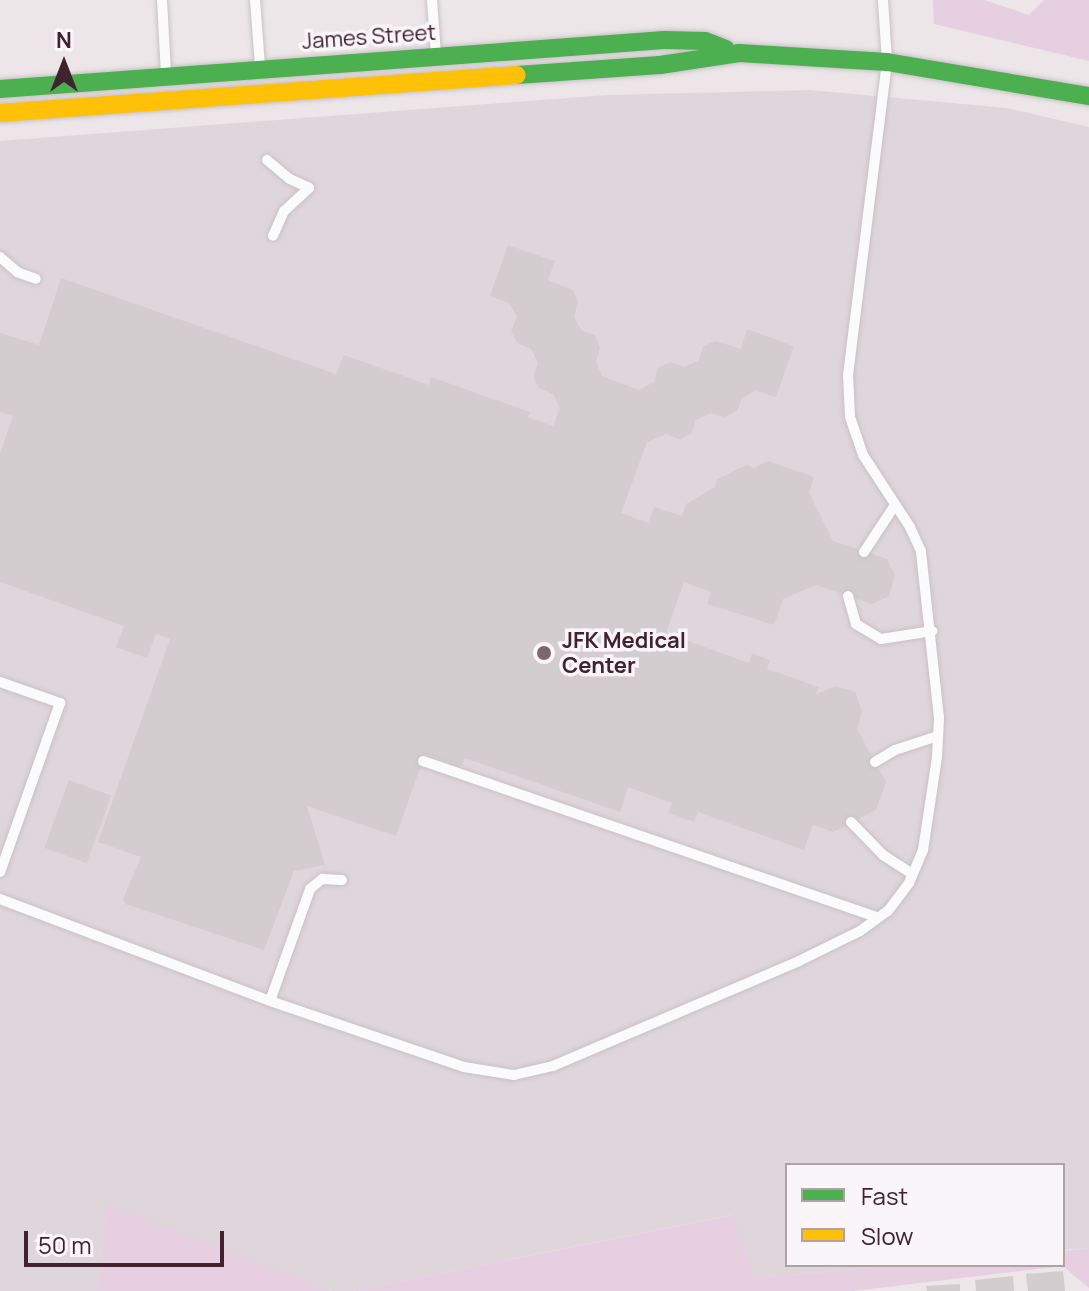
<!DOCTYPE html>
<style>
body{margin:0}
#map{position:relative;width:1089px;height:1291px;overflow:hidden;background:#ece6e9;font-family:Manrope,sans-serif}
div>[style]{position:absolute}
.built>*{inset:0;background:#dfd6db}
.green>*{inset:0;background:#e5cfe0}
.building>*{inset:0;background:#d3cdd0;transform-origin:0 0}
.roads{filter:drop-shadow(0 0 2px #c8c1c5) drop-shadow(0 0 2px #c8c1c5)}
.lane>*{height:10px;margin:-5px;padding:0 5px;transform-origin:5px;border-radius:5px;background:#fcfbfc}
.fast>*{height:18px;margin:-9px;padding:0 9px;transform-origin:9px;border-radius:9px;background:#4caf50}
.slow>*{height:18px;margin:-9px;padding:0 9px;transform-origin:9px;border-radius:9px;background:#ffc107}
.dots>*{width:22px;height:22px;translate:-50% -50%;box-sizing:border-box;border:4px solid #faf5f8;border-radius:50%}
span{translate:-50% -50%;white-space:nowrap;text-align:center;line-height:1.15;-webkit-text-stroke:7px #faf5f8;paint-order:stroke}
.street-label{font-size:22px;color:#40232e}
.poi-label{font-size:22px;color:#40232e;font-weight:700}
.left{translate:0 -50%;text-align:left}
.legend{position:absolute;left:785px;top:1163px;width:280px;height:104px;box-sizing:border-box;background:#faf5f8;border:2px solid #b0a1a7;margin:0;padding:10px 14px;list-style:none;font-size:24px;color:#40232e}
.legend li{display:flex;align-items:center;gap:16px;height:40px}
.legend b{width:40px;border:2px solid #b0a1a7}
.north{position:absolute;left:24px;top:24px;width:80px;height:80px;-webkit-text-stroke:6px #faf5f8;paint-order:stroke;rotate:0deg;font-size:22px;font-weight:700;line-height:32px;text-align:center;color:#40232e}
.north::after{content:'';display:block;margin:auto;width:28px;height:36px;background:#40232e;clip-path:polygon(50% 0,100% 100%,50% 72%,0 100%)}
.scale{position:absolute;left:24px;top:1231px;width:200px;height:36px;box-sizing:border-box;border:4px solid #40232e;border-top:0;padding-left:10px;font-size:24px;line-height:28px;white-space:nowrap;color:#40232e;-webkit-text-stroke:6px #faf5f8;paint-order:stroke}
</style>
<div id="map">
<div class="built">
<i style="clip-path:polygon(810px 90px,1007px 108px,1089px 127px,1089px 1248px,1063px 1250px,1063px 1165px,787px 1165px,787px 1265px,901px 1265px,755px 1278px,732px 1215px,352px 1291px,331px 1291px,107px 1205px,96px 1291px,0 1291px,0 141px,607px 95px)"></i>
</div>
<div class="green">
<i style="clip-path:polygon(933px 0,984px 0,1029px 15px,1044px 0,1089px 0,1089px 61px,934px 24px)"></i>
<i style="clip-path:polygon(107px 1204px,331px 1291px,96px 1291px)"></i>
<i style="clip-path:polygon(733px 1215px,755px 1278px,902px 1265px,1063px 1265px,1063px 1251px,1089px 1248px,1089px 1288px,1063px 1266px,853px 1291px,352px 1291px)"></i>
</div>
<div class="building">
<i style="clip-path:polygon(508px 245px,555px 261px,548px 280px,573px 290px,578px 302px,574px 317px,581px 330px,595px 335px,600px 348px,596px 362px,602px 376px,639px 390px,654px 382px,658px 368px,671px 362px,685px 367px,699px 360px,703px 346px,716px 341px,741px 349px,747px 329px,794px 346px,776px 397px,755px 391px,742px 398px,737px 411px,724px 417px,711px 413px,696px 420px,692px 433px,680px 440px,666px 434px,647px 442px,621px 513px,648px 523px,654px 507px,682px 516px,686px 504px,715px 487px,717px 479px,747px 465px,754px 468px,768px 461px,814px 477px,809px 493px,833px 541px,887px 559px,895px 575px,889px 596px,872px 604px,816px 585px,783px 599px,774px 625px,707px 604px,711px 592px,684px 582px,666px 633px,749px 663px,752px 653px,770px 660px,767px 669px,819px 687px,816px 694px,836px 686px,855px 692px,862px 711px,857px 729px,886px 782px,876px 810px,833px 832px,813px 825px,804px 850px,698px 812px,694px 822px,668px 813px,672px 803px,628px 787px,620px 812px,465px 758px,462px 766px,425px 754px,396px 836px,307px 806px,325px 865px,294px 871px,264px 950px,125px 904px,123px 899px,141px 857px,98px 842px,170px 639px,156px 634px,147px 658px,116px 647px,124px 626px,0 582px,0 454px,13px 416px,0 412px,0 333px,39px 345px,61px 278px,336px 374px,344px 355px,429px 385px,431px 377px,530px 412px,528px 417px,553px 426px,560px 408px,553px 394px,539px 388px,533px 377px,538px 363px,531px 349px,517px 343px,511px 331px,517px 317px,509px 303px,490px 296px)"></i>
<i style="left:69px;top:780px;width:45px;height:72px;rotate:20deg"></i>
<i style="clip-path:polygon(1063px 1271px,1065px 1291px,1028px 1291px,1026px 1274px)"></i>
<i style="clip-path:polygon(1013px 1276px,1014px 1291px,976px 1291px,975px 1280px)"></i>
<i style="clip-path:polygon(960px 1284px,960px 1291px,927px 1291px,926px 1286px)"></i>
</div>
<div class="roads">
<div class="lane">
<i style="left:162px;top:0;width:74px;rotate:86.9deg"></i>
<i style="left:255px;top:0;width:66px;rotate:85.7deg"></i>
<i style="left:432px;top:0;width:54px;rotate:85.8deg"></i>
<i style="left:267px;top:160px;width:30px;rotate:40deg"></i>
<i style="left:290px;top:179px;width:21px;rotate:25deg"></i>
<i style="left:309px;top:188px;width:34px;rotate:137deg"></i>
<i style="left:284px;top:211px;width:27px;rotate:114deg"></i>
<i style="left:0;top:257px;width:23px;rotate:41deg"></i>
<i style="left:17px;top:272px;width:20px;rotate:20deg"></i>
<i style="left:864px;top:552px;width:56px;rotate:-56.6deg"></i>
<i style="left:848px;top:596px;width:29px;rotate:74deg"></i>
<i style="left:856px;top:624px;width:29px;rotate:31deg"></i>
<i style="left:881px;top:639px;width:52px;rotate:-8.9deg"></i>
<i style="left:0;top:682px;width:64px;rotate:19.3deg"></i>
<i style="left:60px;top:703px;width:179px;rotate:109.5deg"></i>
<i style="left:423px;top:761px;width:481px;rotate:19deg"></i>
<i style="left:875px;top:762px;width:23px;rotate:-31deg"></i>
<i style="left:895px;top:750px;width:45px;rotate:-18deg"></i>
<i style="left:851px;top:822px;width:46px;rotate:45.9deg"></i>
<i style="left:883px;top:855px;width:35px;rotate:33deg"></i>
<i style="left:0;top:899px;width:289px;rotate:20.7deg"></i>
<i style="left:270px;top:1001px;width:205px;rotate:18.8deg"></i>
<i style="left:464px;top:1067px;width:51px;rotate:9.1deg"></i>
<i style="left:514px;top:1075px;width:40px;rotate:-13deg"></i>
<i style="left:553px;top:1066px;width:267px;rotate:-23.1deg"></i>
<i style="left:799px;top:961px;width:68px;rotate:-26.2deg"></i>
<i style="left:860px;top:931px;width:34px;rotate:-36deg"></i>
<i style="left:888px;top:911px;width:35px;rotate:-53deg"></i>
<i style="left:909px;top:883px;width:36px;rotate:-67deg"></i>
<i style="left:923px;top:850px;width:94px;rotate:-81.4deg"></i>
<i style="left:937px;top:757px;width:39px;rotate:-87deg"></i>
<i style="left:939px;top:718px;width:168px;rotate:-96.2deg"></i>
<i style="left:921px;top:551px;width:26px;rotate:-115deg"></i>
<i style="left:910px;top:527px;width:86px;rotate:-123.1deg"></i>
<i style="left:863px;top:455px;width:40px;rotate:-108.9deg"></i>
<i style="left:850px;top:417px;width:42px;rotate:-92.7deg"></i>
<i style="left:848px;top:375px;width:315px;rotate:-82.9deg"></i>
<i style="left:887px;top:62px;width:62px;rotate:-93.7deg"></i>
<i style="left:270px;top:1001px;width:119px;rotate:-70.3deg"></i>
<i style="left:310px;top:889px;width:16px;rotate:-40deg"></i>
<i style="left:322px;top:879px;width:20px;rotate:3deg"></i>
</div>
<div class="fast">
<i style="left:517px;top:75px;width:143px;rotate:-4deg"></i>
<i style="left:660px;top:65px;width:80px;rotate:-8.6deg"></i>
<i style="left:739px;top:53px;width:148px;rotate:3.5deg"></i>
<i style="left:887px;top:62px;width:205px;rotate:9.6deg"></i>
<i style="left:0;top:89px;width:666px;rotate:-4.22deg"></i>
<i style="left:664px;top:40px;width:41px;rotate:1.4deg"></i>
<i style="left:705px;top:41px;width:22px;rotate:21deg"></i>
</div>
<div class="slow">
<i style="left:0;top:113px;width:518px;rotate:-4.2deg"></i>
</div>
</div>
<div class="dots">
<i style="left:544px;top:653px;background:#7c676f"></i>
</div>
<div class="street-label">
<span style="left:369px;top:37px;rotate:-4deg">James Street</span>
</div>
<div class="poi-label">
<span class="left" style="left:562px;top:653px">JFK Medical<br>Center</span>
</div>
<ul class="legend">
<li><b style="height:10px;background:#4caf50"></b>Fast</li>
<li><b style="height:10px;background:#ffc107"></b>Slow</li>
</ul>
<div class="north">N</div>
<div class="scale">50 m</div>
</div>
